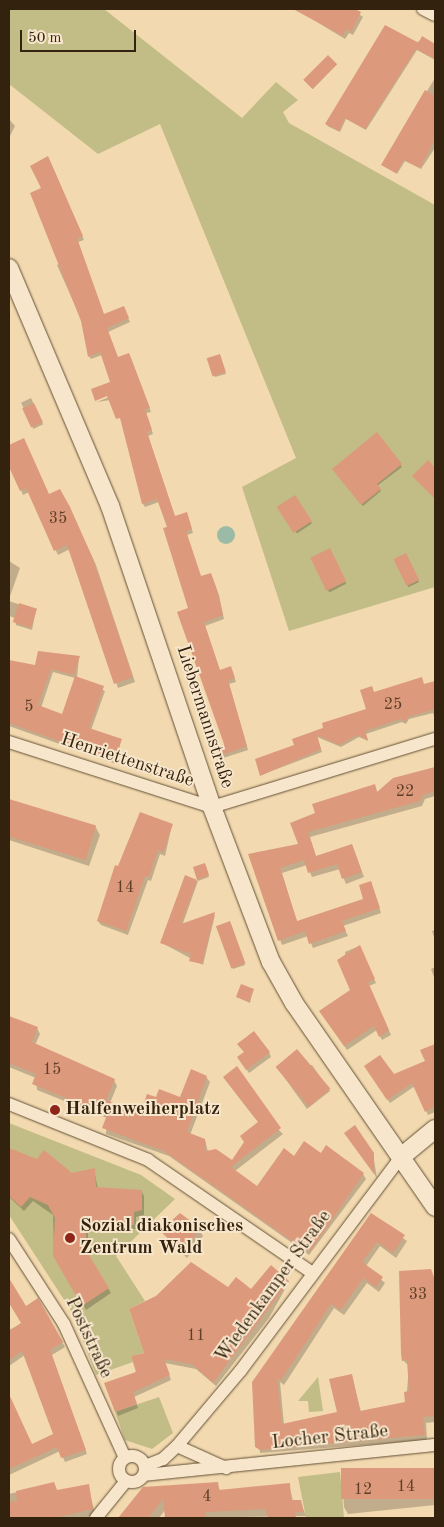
<!DOCTYPE html>
<meta charset="utf-8">
<style>
body{margin:0}
#map{position:relative;width:444px;height:1527px;overflow:hidden;background:#f2d9af;font-family:"Old Standard TT",serif}
div>[style]{position:absolute}
.green>*{inset:0;background:#c2bd86}
.water>*{inset:0;background:#9cbba6}
.round{border-radius:50%}
.shadow>*{inset:0;background:#0003;transform-origin:0 0}
.building>*{inset:0;background:#dd997c;transform-origin:0 0}
.roads{filter:drop-shadow(0 0 1px #635036) drop-shadow(0 0 1px #635036)}
.street>*{height:12px;margin:-6px;padding:0 6px;transform-origin:6px;border-radius:6px;background:#f7e6cb}
.street>.ring{margin:-6px;padding:0;box-sizing:content-box;background:none;border:12px solid #f7e6cb;border-radius:50%}
.secondary>*{height:18px;margin:-9px;padding:0 9px;transform-origin:9px;border-radius:9px;background:#f7e6cb}
.dots>*{width:14px;height:14px;translate:-50% -50%;box-sizing:border-box;border:2px solid #f7e6cb;border-radius:50%}
span{translate:-50% -50%;white-space:nowrap;text-align:center;line-height:1.15;-webkit-text-stroke:4px #f7e6cb;paint-order:stroke}
.number-label{font-size:16px;color:#5e402a}
.number-label span{-webkit-text-stroke-width:0}
.street-label{font-size:19px;color:#33230e}
.poi-label{font-size:19px;color:#33230e;font-weight:700}
.left{translate:0 -50%;text-align:left}
.frame{position:absolute;inset:0;border:10px solid #33230e;pointer-events:none}
.scale{position:absolute;left:20px;top:30px;width:116px;height:22px;box-sizing:border-box;border:2px solid #33230e;border-top:0;padding-left:6px;font-size:15px;line-height:18px;white-space:nowrap;color:#33230e;-webkit-text-stroke:4px #f7e6cb;paint-order:stroke}
</style>
<div id="map">
<div class="green">
<i style="clip-path:polygon(9px 9px,104px 9px,242px 118px,276px 82px,298px 100px,283px 112px,289px 123px,435px 205px,435px 587px,289px 631px,242px 487px,296px 458px,160px 124px,98px 154px,9px 84px)"></i>
<i style="clip-path:polygon(9px 1123px,141px 1175px,175px 1199px,116px 1256px,145px 1301px,129px 1309px,144px 1353px,131px 1356px,133px 1362px,96px 1375px,72px 1312px,9px 1215px)"></i>
<i style="clip-path:polygon(318px 1377px,323px 1411px,309px 1412px,308px 1401px,298px 1401px)"></i>
<i style="clip-path:polygon(159px 1397px,173px 1433px,152px 1449px,125px 1440px,115px 1412px)"></i>
<i style="clip-path:polygon(340px 1472px,344px 1518px,306px 1518px,298px 1477px)"></i>
</div>
<div class="water">
<i class="round" style="left:217px;top:526px;width:18px;height:18px"></i>
</div>
<div class="shadow">
<i style="clip-path:polygon(352px 9px,363px 17px,353px 35px,349px 33px,345px 39px,297px 10px)"></i>
<i style="clip-path:polygon(422px 38px,435px 45px,435px 60px,417px 50px,366px 130px,346px 119px,340px 132px,327px 126px)"></i>
<i style="clip-path:polygon(336px 65px,313px 89px,305px 81px)"></i>
<i style="clip-path:polygon(435px 78px,435px 148px,421px 169px,405px 161px,397px 174px,382px 165px)"></i>
<i style="clip-path:polygon(9px 119px,15px 126px,9px 138px)"></i>
<i style="clip-path:polygon(50px 161px,84px 240px,78px 242px,104px 316px,125px 311px,130px 322px,108px 332px,118px 358px,129px 354px,131px 358px,151px 412px,146px 413px,153px 434px,148px 436px,175px 517px,188px 517px,193px 533px,187px 535px,201px 577px,211px 574px,219px 595px,224px 619px,205px 626px,220px 671px,232px 671px,236px 682px,229px 684px,248px 750px,220px 759px,225px 744px,168px 528px,159px 502px,145px 507px,143px 504px,122px 421px,110px 400px,97px 402px,114px 395px,112px 382px,102px 355px,91px 359px,89px 356px,82px 321px,57px 265px,61px 263px,43px 188px)"></i>
<i style="clip-path:polygon(220px 357px,226px 374px,215px 377px,209px 359px)"></i>
<i style="left:31px;top:398px;width:29px;height:11px;rotate:65deg"></i>
<i style="clip-path:polygon(377px 434px,402px 467px,377px 486px,381px 491px,363px 506px,334px 470px)"></i>
<i style="clip-path:polygon(24px 440px,49px 495px,72px 513px,96px 565px,135px 682px,118px 688px,70px 549px,58px 555px,29px 492px,23px 495px,21px 490px,9px 463px,9px 446px)"></i>
<i style="left:294px;top:497px;width:32px;height:18px;rotate:56deg"></i>
<i style="left:329px;top:550px;width:38px;height:19px;rotate:63deg"></i>
<i style="left:406px;top:555px;width:30px;height:12px;rotate:64deg"></i>
<i style="clip-path:polygon(9px 561px,20px 568px,9px 599px)"></i>
<i style="clip-path:polygon(9px 601px,36px 610px,32px 630px,16px 625px,15px 618px,9px 616px)"></i>
<i style="clip-path:polygon(evenodd,79px 657px,77px 678px,105px 691px,91px 730px,121px 740px,116px 764px,9px 726px,9px 692px,14px 677px,9px 676px,9px 661px,36px 667px,79px 657px,53px 672px,75px 678px,63px 715px,41px 708px,53px 672px)"></i>
<i style="clip-path:polygon(435px 682px,435px 719px,433px 713px,409px 719px,406px 724px,402px 722px,366px 734px,368px 741px,359px 737px,341px 747px,317px 737px,322px 752px,261px 775px,295px 746px,293px 740px,368px 710px,374px 694px)"></i>
<i style="clip-path:polygon(435px 768px,435px 796px,425px 799px,422px 806px,310px 837px,316px 857px,352px 845px,364px 877px,346px 884px,340px 869px,312px 877px,307px 865px,282px 873px,297px 922px,365px 899px,371px 882px,381px 913px,343px 926px,348px 936px,313px 948px,308px 936px,282px 945px,250px 855px,300px 845px,316px 814px,374px 785px,378px 793px,393px 779px)"></i>
<i style="clip-path:polygon(9px 800px,95px 826px,100px 835px,89px 866px,9px 840px)"></i>
<i style="clip-path:polygon(172px 825px,165px 856px,160px 854px,151px 881px,148px 880px,128px 935px,101px 925px,98px 921px,119px 868px)"></i>
<i style="clip-path:polygon(206px 866px,209px 877px,198px 881px,194px 868px)"></i>
<i style="clip-path:polygon(185px 877px,198px 881px,182px 926px,215px 915px,203px 965px,162px 943px)"></i>
<i style="clip-path:polygon(231px 924px,245px 965px,233px 969px,232px 967px)"></i>
<i style="clip-path:polygon(435px 930px,435px 940px,432px 931px)"></i>
<i style="clip-path:polygon(359px 946px,376px 983px,369px 986px,391px 1035px,382px 1040px,377px 1030px,347px 1050px,323px 1015px,351px 991px,345px 952px)"></i>
<i style="clip-path:polygon(435px 967px,435px 980px,431px 969px)"></i>
<i style="clip-path:polygon(253px 990px,250px 1003px,237px 997px)"></i>
<i style="clip-path:polygon(9px 1017px,37px 1028px,40px 1034px,35px 1045px,114px 1080px,117px 1086px,110px 1103px,141px 1115px,156px 1099px,181px 1099px,206px 1077px,210px 1082px,190px 1135px,205px 1140px,208px 1152px,232px 1161px,259px 1123px,224px 1078px,283px 1134px,235px 1171px,258px 1187px,294px 1158px,363px 1174px,366px 1179px,309px 1255px,169px 1156px,106px 1134px,107px 1118px,37px 1090px,36px 1078px,9px 1067px)"></i>
<i style="clip-path:polygon(433px 1046px,435px 1112px,428px 1115px,415px 1086px,390px 1103px,368px 1071px,393px 1076px,426px 1061px)"></i>
<i style="clip-path:polygon(269px 1052px,271px 1057px,249px 1073px,241px 1062px,245px 1053px)"></i>
<i style="clip-path:polygon(312px 1065px,330px 1091px,307px 1109px,276px 1066px)"></i>
<i style="clip-path:polygon(349px 1139px,373px 1154px,377px 1178px)"></i>
<i style="clip-path:polygon(9px 1149px,71px 1175px,94px 1170px,98px 1189px,142px 1192px,144px 1196px,144px 1215px,136px 1217px,136px 1229px,88px 1229px,88px 1256px,111px 1293px,86px 1310px,54px 1255px,53px 1215px,33px 1201px,24px 1211px,9px 1197px)"></i>
<i style="clip-path:polygon(371px 1215px,407px 1241px,396px 1258px,380px 1246px,366px 1266px,385px 1283px,379px 1292px,367px 1283px,344px 1315px,334px 1308px,284px 1385px,280px 1382px,284px 1425px,338px 1413px,352px 1376px,361px 1412px,406px 1403px,409px 1366px,403px 1360px,434px 1276px,435px 1422px,426px 1423px,427px 1440px,260px 1453px,253px 1382px)"></i>
<i style="clip-path:polygon(169px 1221px,199px 1229px,203px 1236px,187px 1258px,161px 1231px)"></i>
<i style="clip-path:polygon(271px 1266px,289px 1282px,269px 1318px,216px 1386px,196px 1369px,165px 1363px,171px 1380px,134px 1397px,138px 1408px,118px 1416px,116px 1411px,145px 1353px,229px 1289px,252px 1291px)"></i>
<i style="clip-path:polygon(9px 1281px,26px 1307px,37px 1300px,65px 1347px,52px 1355px,87px 1454px,65px 1462px,60px 1451px,9px 1475px,9px 1410px,14px 1408px,32px 1445px,55px 1435px,25px 1355px,9px 1366px,9px 1330px,23px 1323px,9px 1302px)"></i>
<i style="clip-path:polygon(435px 1469px,435px 1505px,348px 1514px,344px 1507px,342px 1478px)"></i>
<i style="clip-path:polygon(54px 1483px,57px 1491px,88px 1486px,95px 1514px,85px 1518px,9px 1518px,9px 1494px)"></i>
<i style="clip-path:polygon(217px 1484px,221px 1492px,289px 1484px,293px 1501px,300px 1501px,306px 1516px,166px 1518px,165px 1510px,159px 1518px,119px 1518px,143px 1488px)"></i>
</div>
<div class="building">
<i style="clip-path:polygon(293px 9px,355px 9px,361px 12px,351px 32px,346px 29px,343px 36px)"></i>
<i style="clip-path:polygon(385px 25px,419px 43px,422px 36px,435px 44px,435px 59px,416px 49px,365px 129px,345px 118px,339px 131px,325px 124px)"></i>
<i style="left:328px;top:55px;width:13px;height:35px;rotate:45deg"></i>
<i style="clip-path:polygon(425px 90px,435px 96px,435px 139px,420px 168px,404px 160px,396px 173px,381px 165px)"></i>
<i style="clip-path:polygon(48px 156px,83px 236px,77px 238px,104px 314px,124px 306px,129px 318px,107px 328px,118px 357px,129px 353px,150px 408px,145px 409px,152px 430px,147px 432px,175px 516px,187px 512px,192px 529px,186px 531px,201px 576px,211px 573px,217px 590px,223px 615px,204px 622px,220px 670px,231px 666px,235px 678px,228px 680px,247px 746px,217px 757px,224px 744px,177px 612px,188px 608px,163px 528px,167px 527px,157px 499px,142px 504px,120px 418px,116px 419px,107px 396px,95px 401px,91px 389px,110px 382px,100px 352px,88px 357px,81px 321px,30px 193px,41px 188px,30px 166px)"></i>
<i style="left:220px;top:354px;width:19px;height:14px;rotate:72deg"></i>
<i style="left:34px;top:403px;width:21px;height:13px;rotate:65deg"></i>
<i style="clip-path:polygon(377px 432px,402px 464px,377px 484px,381px 489px,361px 505px,332px 469px)"></i>
<i style="clip-path:polygon(24px 438px,49px 494px,60px 489px,70px 507px,93px 559px,133px 677px,114px 684px,67px 545px,54px 551px,26px 488px,20px 491px,9px 467px,9px 445px)"></i>
<i style="clip-path:polygon(428px 460px,435px 468px,435px 499px,412px 476px)"></i>
<i style="left:295px;top:495px;width:31px;height:22px;rotate:57deg"></i>
<i style="left:330px;top:548px;width:37px;height:22px;rotate:64deg"></i>
<i style="left:406px;top:553px;width:30px;height:14px;rotate:64deg"></i>
<i style="left:19px;top:603px;width:19px;height:20px;rotate:18deg"></i>
<i style="clip-path:polygon(38px 651px,80px 656px,74px 675px,51px 669px,38px 705px,62px 714px,75px 676px,104px 686px,89px 728px,122px 739px,114px 761px,9px 723px,9px 660px,35px 665px)"></i>
<i style="clip-path:polygon(422px 677px,424px 684px,435px 681px,435px 709px,408px 717px,405px 722px,400px 719px,365px 731px,368px 740px,357px 735px,339px 745px,317px 735px,321px 749px,260px 776px,255px 759px,294px 745px,292px 739px,323px 728px,322px 723px,366px 709px,360px 690px,372px 686px,374px 692px)"></i>
<i style="clip-path:polygon(435px 767px,435px 791px,423px 795px,420px 801px,308px 832px,316px 856px,352px 844px,362px 872px,342px 879px,337px 864px,308px 873px,304px 860px,280px 868px,297px 921px,363px 899px,359px 885px,371px 881px,380px 908px,342px 921px,346px 931px,309px 944px,305px 931px,278px 941px,248px 854px,298px 844px,290px 823px,315px 813px,312px 804px,375px 784px,377px 792px,393px 778px)"></i>
<i style="left:9px;top:799px;width:91px;height:36px;rotate:17deg"></i>
<i style="clip-path:polygon(140px 812px,173px 824px,163px 852px,158px 850px,149px 877px,145px 876px,126px 931px,97px 921px,115px 865px,118px 866px)"></i>
<i style="clip-path:polygon(205px 863px,209px 875px,197px 880px,181px 924px,215px 912px,202px 964px,189px 961px,191px 954px,160px 943px,185px 875px,197px 880px,193px 867px)"></i>
<i style="left:230px;top:921px;width:45px;height:15px;rotate:70deg"></i>
<i style="clip-path:polygon(360px 945px,375px 979px,368px 982px,389px 1030px,379px 1037px,374px 1026px,344px 1046px,319px 1011px,350px 990px,337px 960px)"></i>
<i style="left:241px;top:984px;width:14px;height:14px;rotate:21deg"></i>
<i style="clip-path:polygon(9px 1016px,38px 1027px,32px 1042px,115px 1079px,106px 1100px,140px 1114px,147px 1094px,156px 1097px,159px 1089px,180px 1097px,191px 1069px,207px 1076px,187px 1132px,205px 1139px,206px 1151px,216px 1149px,232px 1160px,244px 1142px,240px 1136px,258px 1122px,223px 1077px,237px 1066px,281px 1128px,231px 1167px,257px 1186px,284px 1148px,294px 1156px,304px 1141px,321px 1153px,326px 1145px,364px 1173px,311px 1250px,305px 1250px,164px 1151px,102px 1128px,107px 1115px,32px 1084px,36px 1074px,9px 1063px)"></i>
<i style="clip-path:polygon(254px 1031px,270px 1052px,246px 1070px,237px 1057px,244px 1052px,237px 1044px)"></i>
<i style="clip-path:polygon(435px 1044px,435px 1106px,425px 1112px,412px 1083px,387px 1100px,364px 1066px,380px 1055px,394px 1074px,425px 1061px,420px 1050px)"></i>
<i style="left:297px;top:1049px;width:52px;height:28px;rotate:50deg"></i>
<i style="clip-path:polygon(355px 1125px,374px 1153px,374px 1174px,344px 1133px)"></i>
<i style="clip-path:polygon(9px 1148px,37px 1159px,44px 1150px,72px 1173px,95px 1168px,96px 1187px,142px 1190px,142px 1210px,134px 1212px,134px 1225px,86px 1225px,86px 1250px,109px 1288px,82px 1306px,53px 1256px,55px 1218px,48px 1205px,30px 1197px,21px 1207px,9px 1196px)"></i>
<i style="clip-path:polygon(180px 1213px,200px 1228px,183px 1252px,160px 1231px)"></i>
<i style="clip-path:polygon(371px 1213px,405px 1235px,393px 1253px,377px 1242px,362px 1262px,383px 1277px,376px 1287px,363px 1278px,341px 1310px,331px 1304px,281px 1380px,277px 1378px,282px 1424px,337px 1412px,329px 1379px,352px 1374px,360px 1411px,405px 1402px,404px 1392px,409px 1391px,407px 1360px,402px 1361px,401px 1354px,399px 1271px,431px 1269px,435px 1280px,435px 1416px,423px 1417px,425px 1435px,260px 1450px,255px 1447px,252px 1382px)"></i>
<i style="clip-path:polygon(191px 1262px,228px 1287px,236px 1277px,251px 1289px,271px 1265px,289px 1281px,213px 1383px,192px 1364px,164px 1359px,170px 1375px,133px 1392px,137px 1404px,115px 1412px,104px 1383px,136px 1372px,131px 1356px,144px 1353px,129px 1309px,156px 1296px)"></i>
<i style="clip-path:polygon(9px 1278px,26px 1306px,38px 1298px,63px 1342px,50px 1350px,86px 1450px,61px 1458px,57px 1447px,9px 1469px,9px 1394px,32px 1444px,53px 1434px,22px 1351px,9px 1360px,9px 1331px,21px 1323px,9px 1303px)"></i>
<i style="left:435px;top:1468px;width:31px;height:94px;rotate:90deg"></i>
<i style="clip-path:polygon(54px 1482px,57px 1490px,89px 1484px,93px 1509px,54px 1518px,9px 1518px,9px 1502px,17px 1501px,16px 1491px)"></i>
<i style="clip-path:polygon(218px 1482px,219px 1490px,290px 1483px,291px 1500px,301px 1500px,304px 1512px,295px 1512px,296px 1518px,268px 1518px,265px 1509px,206px 1512px,206px 1518px,165px 1518px,163px 1499px,148px 1518px,118px 1518px,143px 1487px)"></i>
</div>
<div class="roads">
<div class="street">
<i style="left:423px;top:9px;width:13px;rotate:27deg"></i>
<i style="left:9px;top:742px;width:213px;rotate:17.8deg"></i>
<i style="left:212px;top:807px;width:233px;rotate:-17deg"></i>
<i style="left:9px;top:1104px;width:150px;rotate:21.9deg"></i>
<i style="left:148px;top:1160px;width:198px;rotate:34.5deg"></i>
<i style="left:9px;top:1239px;width:101px;rotate:57.1deg"></i>
<i style="left:64px;top:1324px;width:147px;rotate:65.5deg"></i>
<i style="left:177px;top:1446px;width:54px;rotate:24.2deg"></i>
<i class="ring" style="left:119px;top:1456px;width:14px;height:14px"></i>
<i style="left:145px;top:1466px;width:19px;rotate:-21deg"></i>
<i style="left:163px;top:1459px;width:19px;rotate:-43deg"></i>
<i style="left:177px;top:1446px;width:99px;rotate:-49.9deg"></i>
<i style="left:241px;top:1370px;width:266px;rotate:-53.1deg"></i>
<i style="left:144px;top:1475px;width:293px;rotate:-5.9deg"></i>
<i style="left:96px;top:1518px;width:48px;rotate:-51deg"></i>
</div>
<div class="secondary">
<i style="left:9px;top:268px;width:259px;rotate:67deg"></i>
<i style="left:110px;top:506px;width:318px;rotate:71.3deg"></i>
<i style="left:212px;top:807px;width:166px;rotate:69.2deg"></i>
<i style="left:271px;top:962px;width:47px;rotate:60.7deg"></i>
<i style="left:294px;top:1003px;width:248px;rotate:55.3deg"></i>
<i style="left:401px;top:1157px;width:44px;rotate:-39.5deg"></i>
</div>
</div>
<div class="dots">
<i style="left:55px;top:1110px;background:#8f2418"></i>
<i style="left:70px;top:1238px;background:#8f2418"></i>
</div>
<div class="number-label">
<span style="left:58px;top:519px">35</span>
<span style="left:393px;top:705px">25</span>
<span style="left:29px;top:707px">5</span>
<span style="left:405px;top:792px">22</span>
<span style="left:125px;top:888px">14</span>
<span style="left:52px;top:1070px">15</span>
<span style="left:418px;top:1295px">33</span>
<span style="left:196px;top:1336px">11</span>
<span style="left:406px;top:1487px">14</span>
<span style="left:363px;top:1490px">12</span>
<span style="left:207px;top:1497px">4</span>
</div>
<div class="street-label">
<span style="left:204px;top:717px;rotate:72deg">Liebermannstraße</span>
<span style="left:127px;top:761px;rotate:18deg">Henriettenstraße</span>
<span style="left:274px;top:1287px;rotate:-54deg">Wiedenkamper Straße</span>
<span style="left:88px;top:1338px;rotate:65deg">Poststraße</span>
<span style="left:330px;top:1438px;rotate:-6deg">Locher Straße</span>
</div>
<div class="poi-label">
<span class="left" style="left:65px;top:1110px">Halfenweiherplatz</span>
<span class="left" style="left:80px;top:1238px">Sozial diakonisches<br>Zentrum Wald</span>
</div>
<div class="frame"></div>
<div class="scale">50 m</div>
</div>
